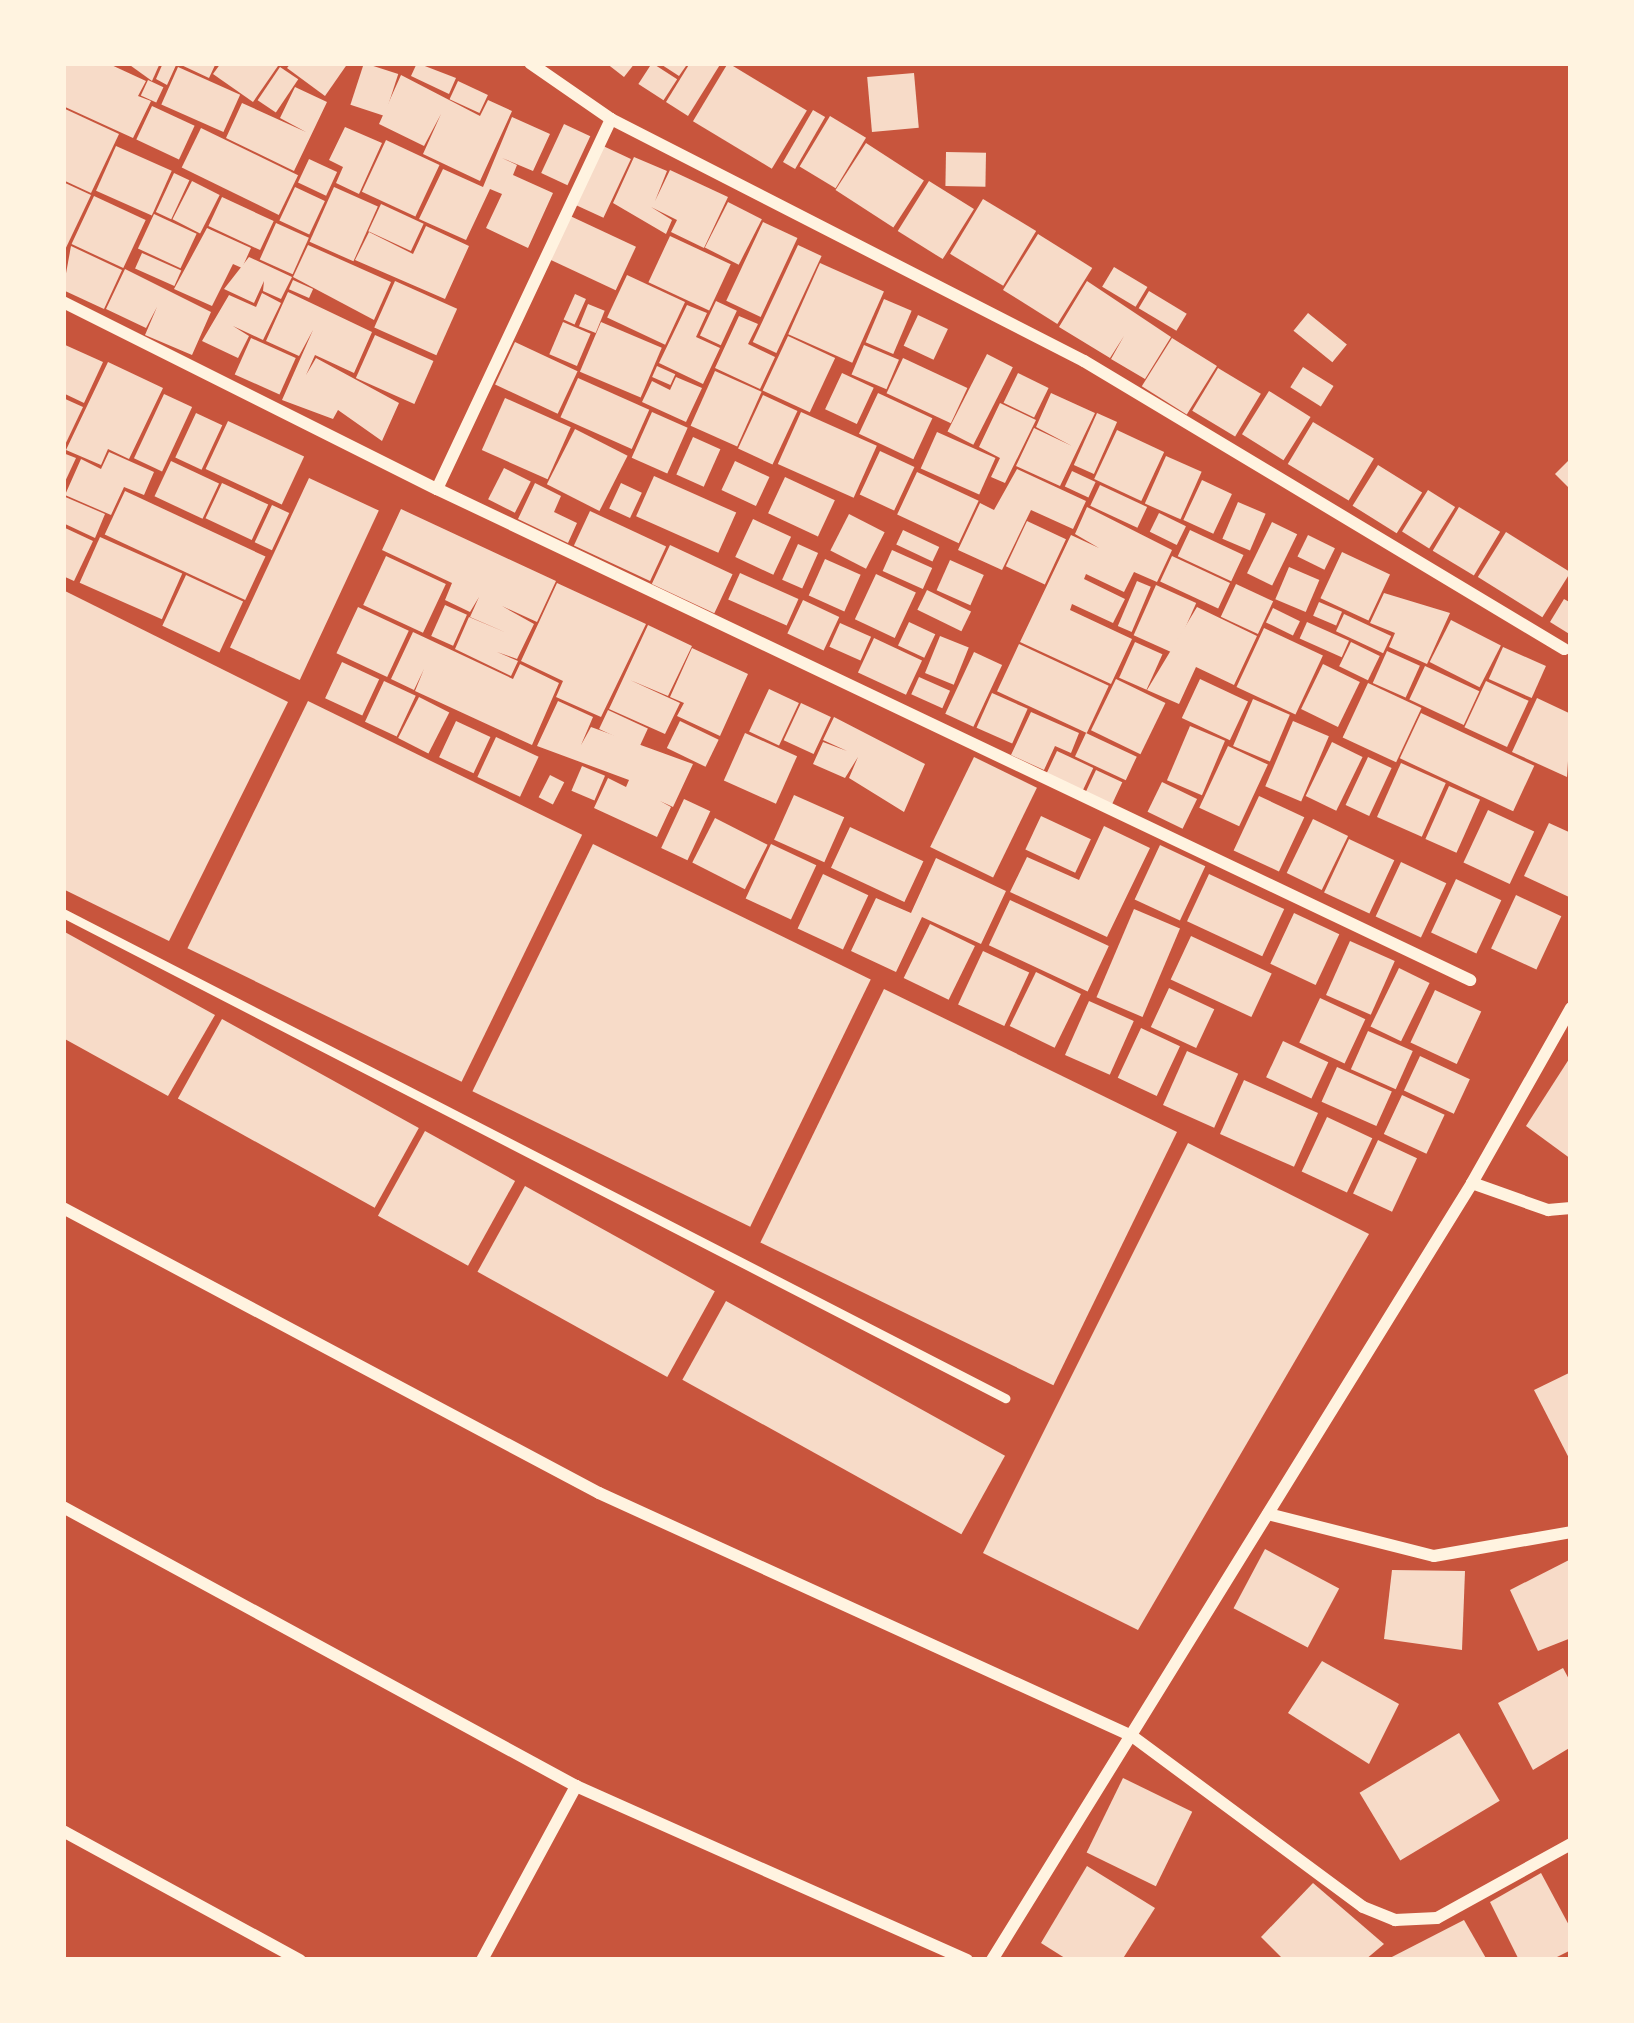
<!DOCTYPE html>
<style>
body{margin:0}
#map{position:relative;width:1634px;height:2023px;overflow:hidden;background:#c8553d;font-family:"PT Sans",sans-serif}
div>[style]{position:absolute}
.building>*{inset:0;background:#f7dbc8;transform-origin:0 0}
.service>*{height:9px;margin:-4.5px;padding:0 4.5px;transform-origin:4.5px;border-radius:4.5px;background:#fff3e0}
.minor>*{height:12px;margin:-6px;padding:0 6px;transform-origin:6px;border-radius:6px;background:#fff3e0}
span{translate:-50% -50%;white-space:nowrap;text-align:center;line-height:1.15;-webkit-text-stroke:12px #fff3e0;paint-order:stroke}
.frame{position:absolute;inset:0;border:66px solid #fff3e0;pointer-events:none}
</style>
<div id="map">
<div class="building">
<i style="clip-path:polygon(63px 63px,107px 63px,146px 81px,138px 96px,151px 101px,133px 138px,63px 106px)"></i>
<i style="clip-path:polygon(127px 63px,160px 63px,152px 81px)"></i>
<i style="clip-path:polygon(163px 63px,216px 63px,209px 78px,177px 63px,167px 85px,156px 79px)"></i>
<i style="clip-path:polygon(221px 63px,280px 63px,253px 102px,213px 74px)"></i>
<i style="clip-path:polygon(291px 63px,348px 63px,325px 96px,287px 68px)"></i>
<i style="left:364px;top:63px;width:36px;height:44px;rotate:18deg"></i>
<i style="clip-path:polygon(417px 63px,456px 78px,449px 94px,411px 76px)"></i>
<i style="clip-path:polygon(606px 63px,635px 63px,624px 77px)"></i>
<i style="left:652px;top:63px;width:30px;height:25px;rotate:33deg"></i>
<i style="clip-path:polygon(659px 63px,688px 63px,679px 76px)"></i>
<i style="clip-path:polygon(690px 63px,721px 63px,688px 116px,666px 102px)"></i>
<i style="left:728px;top:63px;width:92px;height:68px;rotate:31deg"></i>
<i style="left:178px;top:67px;width:68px;height:41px;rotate:24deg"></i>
<i style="left:280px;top:67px;width:22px;height:40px;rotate:34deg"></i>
<i style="left:914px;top:73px;width:55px;height:47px;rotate:85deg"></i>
<i style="clip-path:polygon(401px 75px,480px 116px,488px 100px,512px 111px,480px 181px,423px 154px,441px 114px,424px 146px,379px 124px)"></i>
<i style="left:148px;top:80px;width:17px;height:17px;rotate:25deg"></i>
<i style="left:458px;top:81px;width:33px;height:20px;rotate:25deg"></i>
<i style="clip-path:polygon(295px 87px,327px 102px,294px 171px,226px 138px,242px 103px,306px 132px,280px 118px)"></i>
<i style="left:152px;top:106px;width:47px;height:37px;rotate:25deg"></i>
<i style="clip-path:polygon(63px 108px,119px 134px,91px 193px,63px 180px)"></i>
<i style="left:813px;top:110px;width:14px;height:60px;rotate:30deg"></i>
<i style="left:830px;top:116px;width:42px;height:59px;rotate:31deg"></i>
<i style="clip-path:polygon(512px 117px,550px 134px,533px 171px,502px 158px,517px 165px,513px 175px,553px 193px,528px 248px,486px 228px,502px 194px,490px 189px,466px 240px,419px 219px,443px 169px,483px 187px)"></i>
<i style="left:564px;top:124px;width:29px;height:54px;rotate:25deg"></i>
<i style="clip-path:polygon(345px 127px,382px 143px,359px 194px,336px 183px,343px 167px,329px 160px)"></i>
<i style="left:201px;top:128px;width:108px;height:44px;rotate:26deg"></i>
<i style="left:386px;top:140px;width:59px;height:57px;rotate:25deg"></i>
<i style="left:866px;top:143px;width:69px;height:56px;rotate:33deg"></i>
<i style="left:601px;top:145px;width:33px;height:65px;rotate:25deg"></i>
<i style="left:116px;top:146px;width:61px;height:49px;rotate:24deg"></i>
<i style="left:946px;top:152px;width:40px;height:34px;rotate:1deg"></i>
<i style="clip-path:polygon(634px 157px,667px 171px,655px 201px,670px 170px,728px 197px,704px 248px,671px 232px,677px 220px,651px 207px,672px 220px,666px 234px,613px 203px)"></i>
<i style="left:309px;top:159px;width:31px;height:26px;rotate:25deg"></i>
<i style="left:174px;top:173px;width:17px;height:43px;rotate:25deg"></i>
<i style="left:192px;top:181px;width:31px;height:43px;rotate:27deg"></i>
<i style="left:929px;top:181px;width:53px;height:59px;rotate:32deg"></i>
<i style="clip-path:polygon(63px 182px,91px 195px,63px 254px)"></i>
<i style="left:295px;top:187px;width:33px;height:37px;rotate:25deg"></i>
<i style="left:334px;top:187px;width:48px;height:60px;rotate:24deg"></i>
<i style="left:94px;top:196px;width:57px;height:53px;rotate:25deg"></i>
<i style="left:222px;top:197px;width:57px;height:32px;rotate:25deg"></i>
<i style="left:983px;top:199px;width:62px;height:64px;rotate:31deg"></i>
<i style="left:728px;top:202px;width:38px;height:51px;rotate:27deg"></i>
<i style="left:381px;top:204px;width:47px;height:30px;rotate:25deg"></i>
<i style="left:154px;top:214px;width:47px;height:38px;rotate:25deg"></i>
<i style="left:568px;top:215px;width:75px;height:48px;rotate:25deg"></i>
<i style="left:763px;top:222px;width:38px;height:87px;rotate:25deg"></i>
<i style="left:276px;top:223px;width:36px;height:40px;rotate:24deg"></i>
<i style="clip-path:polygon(426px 226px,469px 246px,445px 299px,355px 260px,369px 232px,413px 254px)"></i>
<i style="clip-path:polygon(207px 228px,251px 248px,242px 268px,233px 264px,212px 306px,174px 289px)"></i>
<i style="left:1038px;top:234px;width:64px;height:66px;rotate:32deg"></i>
<i style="left:670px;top:236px;width:67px;height:51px;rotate:25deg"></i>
<i style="clip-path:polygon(308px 245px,391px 282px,374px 320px,293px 277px)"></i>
<i style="left:798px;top:245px;width:26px;height:107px;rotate:25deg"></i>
<i style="clip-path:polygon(71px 246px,122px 270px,104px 309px,63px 290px)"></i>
<i style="left:142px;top:253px;width:43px;height:17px;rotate:24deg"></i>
<i style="clip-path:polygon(249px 257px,292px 277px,281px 299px,263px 291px,264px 281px,254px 303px,224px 289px)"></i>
<i style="left:820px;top:263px;width:70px;height:78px;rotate:24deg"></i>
<i style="left:1114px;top:267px;width:39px;height:23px;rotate:31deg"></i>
<i style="clip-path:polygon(125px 269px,211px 312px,192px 355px,145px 335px,157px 307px,146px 328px,106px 309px)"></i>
<i style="left:627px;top:275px;width:64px;height:47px;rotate:25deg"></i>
<i style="left:293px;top:280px;width:22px;height:10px;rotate:24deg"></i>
<i style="left:395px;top:281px;width:68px;height:51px;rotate:24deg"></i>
<i style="clip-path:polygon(1087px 281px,1171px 337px,1145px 379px,1111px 359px,1124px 336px,1110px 358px,1059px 327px)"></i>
<i style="left:1149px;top:291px;width:44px;height:20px;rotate:31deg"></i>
<i style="clip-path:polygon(288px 292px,372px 332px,354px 373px,315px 355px,306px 375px,316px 358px,399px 403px,382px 441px,338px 410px,333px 419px,282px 400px,313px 330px,299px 356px,266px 341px)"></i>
<i style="clip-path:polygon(262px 293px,281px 303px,263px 340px,233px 326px,249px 336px,238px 358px,202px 341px,229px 295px,256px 307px)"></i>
<i style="left:575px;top:294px;width:12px;height:28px;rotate:24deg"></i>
<i style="left:884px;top:299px;width:30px;height:47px;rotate:23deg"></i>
<i style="left:716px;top:301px;width:23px;height:38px;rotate:25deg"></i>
<i style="left:588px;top:304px;width:18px;height:24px;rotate:22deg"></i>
<i style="clip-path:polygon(687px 305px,707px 313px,696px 337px,720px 348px,703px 384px,659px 363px)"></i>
<i style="left:1308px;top:313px;width:50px;height:23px;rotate:39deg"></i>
<i style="left:918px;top:315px;width:33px;height:34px;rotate:25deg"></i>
<i style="clip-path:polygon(739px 316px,758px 324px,748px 344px,775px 357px,760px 389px,715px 368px)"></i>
<i style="left:563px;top:322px;width:30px;height:35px;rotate:23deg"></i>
<i style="left:601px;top:322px;width:66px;height:54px;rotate:23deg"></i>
<i style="left:375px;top:335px;width:64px;height:47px;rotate:24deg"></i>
<i style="left:788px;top:336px;width:52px;height:60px;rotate:25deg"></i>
<i style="left:251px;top:338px;width:49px;height:40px;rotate:24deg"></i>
<i style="left:1172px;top:338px;width:53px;height:57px;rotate:32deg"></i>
<i style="left:515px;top:342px;width:69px;height:47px;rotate:25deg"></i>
<i style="clip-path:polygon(63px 344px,103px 362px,84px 403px,63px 393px)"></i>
<i style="left:864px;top:345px;width:38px;height:32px;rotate:23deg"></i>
<i style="left:987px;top:354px;width:29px;height:87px;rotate:27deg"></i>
<i style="left:903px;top:358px;width:71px;height:39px;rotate:25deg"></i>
<i style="clip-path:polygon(108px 362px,163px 388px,129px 459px,108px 449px,101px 465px,66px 450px)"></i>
<i style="left:657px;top:366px;width:20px;height:12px;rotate:24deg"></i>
<i style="left:1303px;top:367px;width:36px;height:24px;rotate:32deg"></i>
<i style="left:1218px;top:368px;width:50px;height:50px;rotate:31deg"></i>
<i style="left:715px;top:371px;width:51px;height:60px;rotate:24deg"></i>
<i style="left:842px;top:373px;width:35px;height:40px;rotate:25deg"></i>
<i style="left:1018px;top:373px;width:34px;height:33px;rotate:26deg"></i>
<i style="clip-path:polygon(676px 377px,702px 388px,686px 422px,642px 402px,652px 381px,670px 390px)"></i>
<i style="left:578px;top:378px;width:78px;height:43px;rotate:24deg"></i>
<i style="left:1269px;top:391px;width:49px;height:51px;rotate:32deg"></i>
<i style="left:878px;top:393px;width:60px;height:45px;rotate:25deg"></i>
<i style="clip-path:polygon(1051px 393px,1095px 413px,1060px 486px,1016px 466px,1034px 428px,1072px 446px,1036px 427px)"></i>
<i style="left:164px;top:394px;width:31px;height:71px;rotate:25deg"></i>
<i style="left:763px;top:395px;width:38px;height:59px;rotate:25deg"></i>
<i style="clip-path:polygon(63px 398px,83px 407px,63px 449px)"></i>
<i style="left:505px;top:398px;width:72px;height:57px;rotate:24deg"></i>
<i style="clip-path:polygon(1000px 403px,1036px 420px,1005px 483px,991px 477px,1000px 458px,979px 447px)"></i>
<i style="left:652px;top:412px;width:39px;height:50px;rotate:24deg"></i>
<i style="left:801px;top:412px;width:83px;height:57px;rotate:24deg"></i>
<i style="left:196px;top:413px;width:29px;height:49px;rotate:25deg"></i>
<i style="left:1097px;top:413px;width:22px;height:57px;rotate:24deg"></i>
<i style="left:228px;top:421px;width:84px;height:53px;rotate:25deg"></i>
<i style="left:1313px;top:422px;width:71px;height:49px;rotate:31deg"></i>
<i style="left:575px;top:429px;width:59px;height:62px;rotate:27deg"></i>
<i style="left:1117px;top:430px;width:52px;height:54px;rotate:25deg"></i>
<i style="left:937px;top:432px;width:64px;height:40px;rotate:24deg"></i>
<i style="left:693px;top:437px;width:30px;height:41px;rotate:24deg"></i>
<i style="left:880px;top:451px;width:38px;height:48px;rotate:25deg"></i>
<i style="clip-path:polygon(109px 452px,154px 472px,144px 495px,124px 487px,111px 515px,65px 495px,81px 459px,101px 469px)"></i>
<i style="clip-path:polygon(63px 453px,76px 458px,63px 486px)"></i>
<i style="left:1166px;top:456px;width:39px;height:52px;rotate:24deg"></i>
<i style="clip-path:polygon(1571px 458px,1571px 490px,1555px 474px)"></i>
<i style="left:171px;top:461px;width:53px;height:39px;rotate:25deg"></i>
<i style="left:735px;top:461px;width:38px;height:32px;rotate:25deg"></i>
<i style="left:1378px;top:465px;width:52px;height:48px;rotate:32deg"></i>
<i style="left:504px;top:468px;width:30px;height:35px;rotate:27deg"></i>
<i style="clip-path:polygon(1017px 469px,1086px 501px,1073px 529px,1031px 510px,1002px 570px,958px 550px,980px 503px,994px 510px)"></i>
<i style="left:1072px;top:471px;width:26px;height:17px;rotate:25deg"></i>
<i style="left:917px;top:472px;width:68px;height:47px;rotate:25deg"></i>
<i style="left:654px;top:476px;width:90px;height:44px;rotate:24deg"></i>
<i style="left:785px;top:477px;width:55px;height:40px;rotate:25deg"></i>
<i style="left:309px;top:478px;width:77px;height:187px;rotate:25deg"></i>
<i style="left:1202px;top:480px;width:33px;height:44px;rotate:25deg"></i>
<i style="left:222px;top:483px;width:51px;height:39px;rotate:25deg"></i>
<i style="clip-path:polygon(535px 483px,561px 496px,554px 512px,577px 523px,568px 543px,518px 519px)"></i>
<i style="left:621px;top:483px;width:23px;height:28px;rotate:25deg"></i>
<i style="left:1100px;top:485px;width:52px;height:23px;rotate:25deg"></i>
<i style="left:1428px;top:490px;width:32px;height:49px;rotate:32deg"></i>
<i style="left:125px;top:491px;width:155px;height:48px;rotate:25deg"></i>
<i style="clip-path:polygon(63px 496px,105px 514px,95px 538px,63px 523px)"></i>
<i style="left:1238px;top:502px;width:30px;height:40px;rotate:23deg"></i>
<i style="left:272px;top:505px;width:19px;height:41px;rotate:25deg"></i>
<i style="clip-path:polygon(1087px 507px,1172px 550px,1157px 582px,1134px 572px,1124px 592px,1086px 574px,1084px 579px,1125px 599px,1113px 623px,1072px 604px,1070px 610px,1132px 639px,1111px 684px,1020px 642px,1071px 535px,1099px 548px,1075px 534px)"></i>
<i style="left:1459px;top:507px;width:48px;height:51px;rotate:31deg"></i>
<i style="clip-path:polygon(401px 509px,556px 581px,537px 622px,502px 606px,534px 624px,517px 659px,497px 652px,518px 661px,511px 676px,455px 649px,469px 617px,507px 633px,470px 617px,479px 597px,470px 612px,445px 600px,452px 583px,382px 550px)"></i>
<i style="left:590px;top:511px;width:84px;height:38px;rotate:25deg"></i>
<i style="left:1159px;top:513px;width:30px;height:21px;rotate:26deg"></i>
<i style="left:849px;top:514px;width:40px;height:41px;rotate:27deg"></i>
<i style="left:753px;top:519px;width:42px;height:42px;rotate:25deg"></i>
<i style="left:1027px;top:521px;width:43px;height:50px;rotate:25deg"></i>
<i style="left:1272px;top:522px;width:28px;height:57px;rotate:26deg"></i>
<i style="clip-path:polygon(63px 527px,93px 541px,74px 581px,63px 576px)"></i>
<i style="left:903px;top:530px;width:40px;height:16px;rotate:25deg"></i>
<i style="left:1190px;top:530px;width:59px;height:29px;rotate:25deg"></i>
<i style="left:1506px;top:532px;width:76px;height:53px;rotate:32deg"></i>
<i style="left:1308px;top:535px;width:30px;height:24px;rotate:26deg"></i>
<i style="left:100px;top:537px;width:90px;height:50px;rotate:24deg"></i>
<i style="left:798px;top:544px;width:22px;height:39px;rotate:24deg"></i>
<i style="left:670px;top:545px;width:69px;height:43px;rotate:25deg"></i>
<i style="left:892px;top:550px;width:44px;height:23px;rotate:24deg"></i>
<i style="left:1342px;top:552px;width:53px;height:51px;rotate:25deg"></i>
<i style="left:386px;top:556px;width:66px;height:54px;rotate:25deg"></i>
<i style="left:1172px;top:556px;width:64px;height:28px;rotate:25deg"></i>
<i style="left:825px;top:559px;width:39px;height:40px;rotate:24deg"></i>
<i style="left:950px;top:560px;width:37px;height:33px;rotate:24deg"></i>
<i style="left:1289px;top:567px;width:33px;height:35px;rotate:23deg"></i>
<i style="left:740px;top:573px;width:64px;height:29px;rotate:24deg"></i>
<i style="left:876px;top:574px;width:44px;height:50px;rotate:25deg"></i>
<i style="left:186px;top:575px;width:63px;height:56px;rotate:25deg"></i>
<i style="left:1137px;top:581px;width:15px;height:49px;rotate:23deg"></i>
<i style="clip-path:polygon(557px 583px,646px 624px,601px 717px,556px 697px,563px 681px,521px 661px)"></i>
<i style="left:1236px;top:584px;width:41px;height:36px;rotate:25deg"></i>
<i style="left:1156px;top:585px;width:44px;height:55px;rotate:24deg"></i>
<i style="clip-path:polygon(63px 590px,288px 702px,169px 941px,63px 889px)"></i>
<i style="left:927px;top:590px;width:49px;height:22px;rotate:26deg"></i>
<i style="clip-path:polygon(1384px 593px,1450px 613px,1427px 664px,1389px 647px,1395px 633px,1370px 623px)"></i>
<i style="clip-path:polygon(1564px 599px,1571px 603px,1571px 635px,1550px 622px)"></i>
<i style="left:803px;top:600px;width:40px;height:37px;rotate:25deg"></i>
<i style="left:1319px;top:602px;width:25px;height:15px;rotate:23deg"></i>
<i style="left:445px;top:605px;width:24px;height:34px;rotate:24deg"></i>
<i style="left:358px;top:607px;width:56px;height:51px;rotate:25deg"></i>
<i style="clip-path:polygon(1197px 607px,1257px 636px,1234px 685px,1196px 667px,1179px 704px,1147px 690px)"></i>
<i style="left:1273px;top:608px;width:30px;height:16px;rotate:26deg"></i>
<i style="left:1344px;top:614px;width:52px;height:19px;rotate:25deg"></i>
<i style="left:1451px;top:620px;width:56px;height:47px;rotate:27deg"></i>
<i style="left:909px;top:622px;width:29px;height:26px;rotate:25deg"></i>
<i style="left:1307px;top:622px;width:46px;height:18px;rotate:24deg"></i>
<i style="left:840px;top:623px;width:34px;height:26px;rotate:24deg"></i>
<i style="clip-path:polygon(648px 625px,692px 646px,668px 696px,630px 680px,680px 703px,665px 734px,609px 709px)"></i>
<i style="left:1264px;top:628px;width:65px;height:65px;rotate:25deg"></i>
<i style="clip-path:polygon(413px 632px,513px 679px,520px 664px,559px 683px,532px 745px,415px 691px,424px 669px,414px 690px,391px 679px)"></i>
<i style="left:940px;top:636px;width:31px;height:40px;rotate:22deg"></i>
<i style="left:874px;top:638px;width:53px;height:38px;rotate:25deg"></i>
<i style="left:1135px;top:642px;width:30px;height:39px;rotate:24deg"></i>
<i style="left:1351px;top:642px;width:32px;height:27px;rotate:26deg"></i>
<i style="left:1019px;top:644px;width:99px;height:52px;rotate:25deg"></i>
<i style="left:1503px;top:647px;width:47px;height:35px;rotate:24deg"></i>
<i style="clip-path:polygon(692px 648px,748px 674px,720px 736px,677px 716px,684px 703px,670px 697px)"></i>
<i style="left:1387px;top:651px;width:36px;height:35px;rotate:24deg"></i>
<i style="left:974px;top:652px;width:31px;height:68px;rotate:25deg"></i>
<i style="left:342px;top:662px;width:41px;height:40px;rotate:25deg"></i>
<i style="left:1323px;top:664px;width:41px;height:50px;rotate:26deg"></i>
<i style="left:1425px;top:666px;width:60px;height:37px;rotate:25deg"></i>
<i style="left:919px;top:677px;width:34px;height:19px;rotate:24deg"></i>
<i style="left:1116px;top:679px;width:55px;height:57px;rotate:26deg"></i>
<i style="left:1200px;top:679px;width:53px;height:43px;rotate:25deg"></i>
<i style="left:384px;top:681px;width:35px;height:45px;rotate:25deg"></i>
<i style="left:1486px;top:681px;width:47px;height:51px;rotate:25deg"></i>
<i style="left:1368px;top:683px;width:59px;height:60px;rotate:25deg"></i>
<i style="left:769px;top:689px;width:33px;height:47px;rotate:25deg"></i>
<i style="left:992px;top:693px;width:39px;height:38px;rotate:24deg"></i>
<i style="left:419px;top:697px;width:34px;height:46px;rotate:27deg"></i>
<i style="clip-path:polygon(1537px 698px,1571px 714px,1567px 777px,1512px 752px)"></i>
<i style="left:1253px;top:699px;width:40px;height:51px;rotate:23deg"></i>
<i style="left:308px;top:701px;width:305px;height:275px;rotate:26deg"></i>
<i style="clip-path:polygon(558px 701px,593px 717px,581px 745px,591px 727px,693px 764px,673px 807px,660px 801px,671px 807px,657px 837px,594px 808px,608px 778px,626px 787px,629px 780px,537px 746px)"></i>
<i style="left:801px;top:703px;width:33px;height:41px;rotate:25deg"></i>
<i style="left:608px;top:710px;width:44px;height:21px;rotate:25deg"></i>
<i style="clip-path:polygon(1031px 712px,1079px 733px,1071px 753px,1055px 746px,1044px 770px,1011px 755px)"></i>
<i style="left:1421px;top:713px;width:125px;height:50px;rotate:25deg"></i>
<i style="clip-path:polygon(834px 717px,925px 764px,904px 812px,849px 778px,858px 757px,845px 778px,813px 764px,823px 742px,847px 751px,823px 740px)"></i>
<i style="left:456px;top:721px;width:38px;height:40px;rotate:25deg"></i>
<i style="left:680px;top:721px;width:43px;height:30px;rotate:26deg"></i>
<i style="left:1293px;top:721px;width:39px;height:71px;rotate:23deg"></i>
<i style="left:1190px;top:726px;width:38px;height:59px;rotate:23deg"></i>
<i style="left:745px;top:733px;width:57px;height:52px;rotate:24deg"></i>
<i style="left:1086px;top:733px;width:56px;height:26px;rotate:25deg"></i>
<i style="left:496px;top:737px;width:47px;height:44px;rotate:25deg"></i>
<i style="left:1332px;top:742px;width:34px;height:60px;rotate:26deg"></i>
<i style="left:1228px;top:746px;width:44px;height:68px;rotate:25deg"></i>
<i style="left:1057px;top:751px;width:40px;height:27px;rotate:25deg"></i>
<i style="left:974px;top:757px;width:70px;height:100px;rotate:26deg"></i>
<i style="left:1368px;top:757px;width:26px;height:53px;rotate:25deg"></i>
<i style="left:1401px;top:763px;width:49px;height:59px;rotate:24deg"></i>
<i style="left:582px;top:766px;width:25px;height:27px;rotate:23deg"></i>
<i style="left:1096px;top:770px;width:29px;height:27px;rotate:25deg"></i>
<i style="left:550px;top:775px;width:16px;height:25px;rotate:27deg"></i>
<i style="left:1162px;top:782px;width:39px;height:33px;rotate:26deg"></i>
<i style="left:1449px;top:786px;width:34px;height:58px;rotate:24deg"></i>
<i style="left:794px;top:795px;width:55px;height:49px;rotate:24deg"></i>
<i style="left:1259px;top:796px;width:50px;height:60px;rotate:25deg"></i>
<i style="left:684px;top:799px;width:29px;height:54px;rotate:25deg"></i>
<i style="left:1488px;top:810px;width:51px;height:58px;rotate:25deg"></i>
<i style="left:1041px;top:816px;width:55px;height:37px;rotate:25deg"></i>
<i style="left:715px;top:818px;width:59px;height:50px;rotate:27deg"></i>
<i style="left:1313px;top:819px;width:39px;height:60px;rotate:26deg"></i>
<i style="clip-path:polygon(1549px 823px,1571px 833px,1569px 897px,1524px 876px)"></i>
<i style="clip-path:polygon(1104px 826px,1150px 848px,1107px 937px,1010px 892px,1027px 857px,1079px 880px)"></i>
<i style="left:850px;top:827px;width:81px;height:45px;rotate:25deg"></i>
<i style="left:1349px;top:839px;width:50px;height:59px;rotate:25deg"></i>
<i style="left:593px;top:844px;width:309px;height:275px;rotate:26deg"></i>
<i style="left:771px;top:844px;width:50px;height:60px;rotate:25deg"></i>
<i style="left:1160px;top:845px;width:50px;height:60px;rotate:25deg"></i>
<i style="clip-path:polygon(936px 858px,1006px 891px,981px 944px,922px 917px,896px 972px,851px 951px,876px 898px,911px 913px)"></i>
<i style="left:1401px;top:862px;width:50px;height:60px;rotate:25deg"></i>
<i style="left:823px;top:874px;width:50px;height:60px;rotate:25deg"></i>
<i style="left:1209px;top:874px;width:83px;height:52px;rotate:25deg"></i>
<i style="left:1456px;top:879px;width:50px;height:59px;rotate:25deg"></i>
<i style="left:1516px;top:895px;width:50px;height:59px;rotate:25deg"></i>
<i style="left:1010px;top:900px;width:109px;height:50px;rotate:25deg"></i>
<i style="left:1134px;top:909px;width:50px;height:96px;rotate:23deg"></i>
<i style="left:1294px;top:913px;width:50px;height:56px;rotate:25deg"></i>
<i style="left:930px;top:924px;width:50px;height:60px;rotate:26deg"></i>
<i style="clip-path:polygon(63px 931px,215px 1015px,168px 1096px,63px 1038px)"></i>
<i style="left:1191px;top:936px;width:89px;height:48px;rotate:25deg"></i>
<i style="left:1350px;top:941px;width:49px;height:59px;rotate:24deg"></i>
<i style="left:983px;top:951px;width:51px;height:59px;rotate:25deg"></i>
<i style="left:1399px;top:968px;width:34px;height:65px;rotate:26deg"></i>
<i style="left:1036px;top:972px;width:50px;height:60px;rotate:26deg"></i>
<i style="left:1169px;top:988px;width:50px;height:43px;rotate:25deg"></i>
<i style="left:884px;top:989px;width:326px;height:282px;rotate:26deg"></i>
<i style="left:1435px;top:990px;width:51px;height:58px;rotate:25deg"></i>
<i style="left:1320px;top:998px;width:50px;height:49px;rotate:25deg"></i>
<i style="left:1089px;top:1001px;width:49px;height:59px;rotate:24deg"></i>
<i style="left:222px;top:1019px;width:225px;height:91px;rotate:29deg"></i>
<i style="left:1141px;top:1028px;width:43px;height:55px;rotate:25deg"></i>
<i style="left:1368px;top:1031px;width:49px;height:42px;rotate:24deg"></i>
<i style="left:1283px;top:1041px;width:50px;height:40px;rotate:25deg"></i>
<i style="left:1187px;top:1051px;width:56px;height:59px;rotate:24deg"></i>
<i style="left:1420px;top:1056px;width:55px;height:38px;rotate:25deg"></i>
<i style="clip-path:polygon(1571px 1056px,1571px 1159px,1526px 1126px)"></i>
<i style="left:1337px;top:1067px;width:60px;height:38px;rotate:24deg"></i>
<i style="left:1244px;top:1080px;width:81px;height:59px;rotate:24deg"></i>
<i style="left:1402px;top:1095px;width:47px;height:43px;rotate:25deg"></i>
<i style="left:1327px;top:1117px;width:50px;height:60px;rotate:25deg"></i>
<i style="left:425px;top:1131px;width:103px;height:97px;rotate:29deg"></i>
<i style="left:1378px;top:1140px;width:43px;height:59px;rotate:25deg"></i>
<i style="clip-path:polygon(1188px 1143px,1369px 1234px,1138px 1630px,983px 1553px)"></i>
<i style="left:525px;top:1186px;width:217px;height:98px;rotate:29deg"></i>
<i style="left:726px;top:1301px;width:319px;height:90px;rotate:29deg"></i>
<i style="clip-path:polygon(1571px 1372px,1571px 1462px,1534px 1390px)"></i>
<i style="left:1265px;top:1549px;width:84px;height:67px;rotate:28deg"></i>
<i style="clip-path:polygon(1571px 1559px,1571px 1638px,1538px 1651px,1510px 1590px)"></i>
<i style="clip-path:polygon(1392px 1570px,1465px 1571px,1462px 1650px,1384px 1639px)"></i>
<i style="clip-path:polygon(1322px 1661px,1399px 1704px,1369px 1764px,1288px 1713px)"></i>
<i style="clip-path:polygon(1563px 1668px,1571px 1683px,1571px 1747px,1533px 1770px,1498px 1703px)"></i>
<i style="left:1459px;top:1733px;width:79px;height:116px;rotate:59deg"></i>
<i style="left:1123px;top:1778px;width:77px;height:83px;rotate:26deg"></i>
<i style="clip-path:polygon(1087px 1866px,1155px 1908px,1122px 1960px,1068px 1960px,1041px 1943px)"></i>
<i style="clip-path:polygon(1541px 1873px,1571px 1929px,1571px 1950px,1551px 1960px,1519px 1960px,1490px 1902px)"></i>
<i style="clip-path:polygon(1313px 1883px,1384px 1944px,1365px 1960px,1284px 1960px,1261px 1937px)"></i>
<i style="clip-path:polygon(1464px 1920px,1487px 1960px,1386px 1960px)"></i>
</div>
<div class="service">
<i style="left:63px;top:913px;width:1060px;rotate:27.24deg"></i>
</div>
<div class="minor">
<i style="left:530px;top:63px;width:98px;rotate:34.7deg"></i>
<i style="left:611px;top:119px;width:531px;rotate:27.1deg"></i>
<i style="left:1084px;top:361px;width:560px;rotate:30.96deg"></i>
<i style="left:63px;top:302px;width:418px;rotate:26.6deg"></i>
<i style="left:437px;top:489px;width:1144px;rotate:25.42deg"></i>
<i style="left:437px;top:489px;width:409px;rotate:-64.8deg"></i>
<i style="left:1472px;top:1183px;width:81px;rotate:19.6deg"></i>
<i style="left:1548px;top:1210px;width:23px;rotate:-5deg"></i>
<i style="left:63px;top:1208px;width:607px;rotate:28deg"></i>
<i style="left:599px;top:1493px;width:586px;rotate:24.51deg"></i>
<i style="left:1132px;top:1736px;width:287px;rotate:36.5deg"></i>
<i style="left:1363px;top:1907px;width:35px;rotate:22deg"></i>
<i style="left:1395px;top:1920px;width:42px;rotate:-2.7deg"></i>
<i style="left:1437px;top:1918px;width:153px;rotate:-28.9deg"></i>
<i style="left:63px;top:1507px;width:584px;rotate:28.54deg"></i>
<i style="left:576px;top:1786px;width:428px;rotate:24deg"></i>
<i style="left:1268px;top:1514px;width:171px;rotate:14.2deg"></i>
<i style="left:1434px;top:1556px;width:139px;rotate:-9.9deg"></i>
<i style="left:63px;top:1831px;width:270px;rotate:28.6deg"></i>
<i style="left:482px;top:1960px;width:198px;rotate:-61.6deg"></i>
<i style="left:992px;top:1960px;width:913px;rotate:-58.29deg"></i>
<i style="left:1472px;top:1183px;width:201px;rotate:-60.5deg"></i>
</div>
<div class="frame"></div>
</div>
